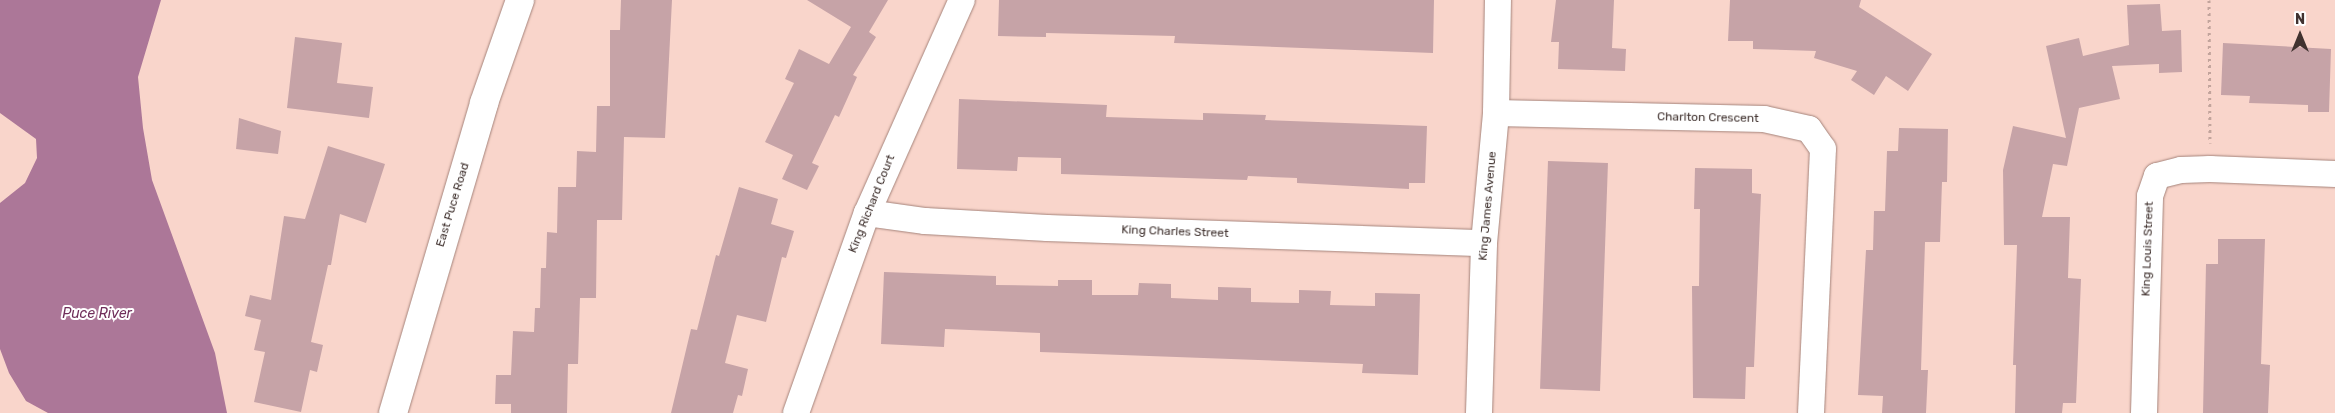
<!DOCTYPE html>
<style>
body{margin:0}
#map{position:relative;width:2335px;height:413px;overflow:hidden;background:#f9d5cb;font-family:Rubik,sans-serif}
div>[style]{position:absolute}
.water>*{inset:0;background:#ac7798}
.building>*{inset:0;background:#c6a3a7;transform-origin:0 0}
.path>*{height:3px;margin-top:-1.5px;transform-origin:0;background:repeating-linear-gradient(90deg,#c2a49c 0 2.5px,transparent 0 6.5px)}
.roads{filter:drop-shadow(0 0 1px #a5847b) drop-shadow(0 0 1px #a5847b)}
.minor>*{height:26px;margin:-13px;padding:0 13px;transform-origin:13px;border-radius:13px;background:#fff}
.major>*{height:28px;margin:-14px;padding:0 14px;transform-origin:14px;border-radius:14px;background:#fff}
span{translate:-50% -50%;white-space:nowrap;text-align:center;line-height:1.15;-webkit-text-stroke:4px #fff;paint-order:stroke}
.street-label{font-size:12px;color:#413330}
.water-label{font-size:14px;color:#702e5a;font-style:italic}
.north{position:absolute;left:2275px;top:10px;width:50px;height:50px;-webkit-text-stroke:4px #fff;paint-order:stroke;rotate:0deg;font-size:14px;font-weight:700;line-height:20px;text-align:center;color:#413330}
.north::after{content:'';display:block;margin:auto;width:18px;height:22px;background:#413330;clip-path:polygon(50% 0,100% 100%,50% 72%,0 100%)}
</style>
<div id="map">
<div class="water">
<i style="clip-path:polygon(0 0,161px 0,138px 77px,143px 128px,152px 180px,215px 353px,227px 413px,48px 413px,26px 401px,9px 373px,0 349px,0 203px,25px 183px,37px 158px,36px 139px,0 113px)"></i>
</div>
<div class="building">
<i style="clip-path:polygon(621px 0,672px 0,665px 138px,624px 137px,622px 220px,597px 220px,596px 298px,580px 298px,578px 364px,568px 364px,567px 413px,511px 413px,511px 404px,495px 404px,496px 375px,511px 375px,513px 331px,534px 332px,535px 308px,540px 308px,541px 268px,546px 268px,547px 232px,557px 233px,558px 187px,576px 187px,577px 151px,596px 152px,597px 106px,610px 106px,610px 30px,620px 30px)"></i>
<i style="clip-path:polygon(807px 0,888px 0,869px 32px,876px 37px,853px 75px,857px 77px,839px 117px,835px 115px,812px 163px,819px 166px,807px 190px,782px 179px,793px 155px,765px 142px,794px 83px,785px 79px,799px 49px,829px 64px,851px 27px)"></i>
<i style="clip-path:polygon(999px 0,1434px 0,1433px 53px,1174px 43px,1175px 36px,1046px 33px,1046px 37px,998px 36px)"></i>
<i style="clip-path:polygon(1556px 0,1614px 0,1612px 48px,1626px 49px,1625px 71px,1558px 69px,1559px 42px,1551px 42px)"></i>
<i style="clip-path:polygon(1730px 0,1861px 0,1859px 7px,1932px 54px,1908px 91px,1886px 76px,1874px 95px,1851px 80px,1857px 71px,1814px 58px,1816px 51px,1753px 49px,1753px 41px,1728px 41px)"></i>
<i style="clip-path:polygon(2160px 4px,2162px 31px,2181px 30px,2182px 72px,2159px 73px,2159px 64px,2112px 66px,2120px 99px,2079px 108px,2067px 166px,2053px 164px,2042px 217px,2070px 217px,2068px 278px,2081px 279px,2076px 403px,2063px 403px,2062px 413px,2015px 413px,2016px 365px,2013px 365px,2017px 245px,2004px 245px,2003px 170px,2013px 126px,2066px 138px,2046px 46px,2079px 38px,2083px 56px,2129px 45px,2127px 5px)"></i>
<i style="clip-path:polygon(295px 37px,342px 43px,337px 83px,373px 87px,369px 118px,287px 108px)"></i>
<i style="clip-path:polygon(2223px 43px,2331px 49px,2329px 112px,2308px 112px,2308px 105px,2249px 103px,2250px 96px,2221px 95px)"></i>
<i style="clip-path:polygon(959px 99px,1107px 105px,1106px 117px,1203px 120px,1203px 113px,1266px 115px,1265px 120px,1427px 126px,1425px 183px,1409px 183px,1409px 189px,1297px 183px,1297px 178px,1248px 176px,1247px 180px,1061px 174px,1061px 158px,1018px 157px,1017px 171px,957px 169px)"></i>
<i style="clip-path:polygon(239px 118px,281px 131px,278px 154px,236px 149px)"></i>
<i style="clip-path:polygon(1899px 128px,1948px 129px,1947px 182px,1942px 182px,1940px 242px,1925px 242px,1921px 370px,1928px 370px,1926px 413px,1882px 413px,1883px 396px,1858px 395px,1866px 250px,1873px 250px,1874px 211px,1885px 211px,1887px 151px,1898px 151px)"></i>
<i style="clip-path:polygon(328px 146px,385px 164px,366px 223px,340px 214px,331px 265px,328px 265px,311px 342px,323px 345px,317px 372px,310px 370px,301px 412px,254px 402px,265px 352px,254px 350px,261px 320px,245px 316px,250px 295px,271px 300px,284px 216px,305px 219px)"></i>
<i style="left:1548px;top:161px;width:60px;height:228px;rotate:2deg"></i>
<i style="clip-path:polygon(1695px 168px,1752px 169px,1752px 193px,1761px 194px,1754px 367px,1746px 367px,1745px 399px,1693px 398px,1692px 286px,1699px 286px,1700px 209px,1694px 209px)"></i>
<i style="clip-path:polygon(739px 187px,778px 199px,771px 224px,794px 231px,786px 258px,782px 257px,766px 322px,737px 315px,725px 363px,748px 369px,742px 396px,738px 395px,733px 413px,671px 413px,691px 329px,697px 330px,716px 255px,719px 256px)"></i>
<i style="clip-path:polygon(2218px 239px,2265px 239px,2261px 364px,2270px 365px,2268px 413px,2203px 413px,2206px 264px,2218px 264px)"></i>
<i style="clip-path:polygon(884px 272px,996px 276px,996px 285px,1058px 286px,1058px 280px,1092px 280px,1092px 295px,1138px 295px,1139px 283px,1171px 284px,1171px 298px,1218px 300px,1218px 287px,1251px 288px,1251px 302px,1299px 303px,1299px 290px,1331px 291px,1330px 305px,1375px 306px,1375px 293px,1420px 294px,1418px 375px,1362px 373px,1363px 364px,1040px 352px,1040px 333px,945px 329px,944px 347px,881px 344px)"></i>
</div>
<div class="path">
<i style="left:2209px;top:0;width:143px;rotate:89.6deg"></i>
</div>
<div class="roads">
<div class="minor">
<i style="left:1496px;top:113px;width:268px;rotate:1.3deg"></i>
<i style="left:1764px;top:119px;width:46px;rotate:12.5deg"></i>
<i style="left:1809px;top:129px;width:24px;rotate:55deg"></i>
<i style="left:1823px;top:149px;width:264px;rotate:92.6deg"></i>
<i style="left:867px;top:213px;width:59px;rotate:7.9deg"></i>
<i style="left:925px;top:221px;width:122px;rotate:3.3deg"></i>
<i style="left:1047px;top:228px;width:437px;rotate:2deg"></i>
<i style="left:796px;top:413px;width:212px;rotate:-70.5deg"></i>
<i style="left:867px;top:213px;width:233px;rotate:-66deg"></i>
<i style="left:1479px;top:413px;width:170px;rotate:-88.3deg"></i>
<i style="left:1484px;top:243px;width:131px;rotate:-84.7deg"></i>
<i style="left:1496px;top:113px;width:113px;rotate:-89deg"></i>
<i style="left:2144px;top:413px;width:217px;rotate:-88.4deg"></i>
<i style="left:2150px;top:196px;width:21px;rotate:-71deg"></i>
<i style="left:2157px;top:176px;width:25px;rotate:-14deg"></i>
<i style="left:2181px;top:170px;width:29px;rotate:-2deg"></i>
<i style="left:2210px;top:169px;width:125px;rotate:2.3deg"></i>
</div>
<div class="major">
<i style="left:393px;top:413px;width:323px;rotate:-73.6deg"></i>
<i style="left:484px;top:103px;width:109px;rotate:-70.7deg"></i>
</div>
</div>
<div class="street-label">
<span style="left:1708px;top:118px;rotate:1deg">Charlton Crescent</span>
<span style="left:872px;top:204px;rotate:-68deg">King Richard Court</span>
<span style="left:453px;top:205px;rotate:-73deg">East Puce Road</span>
<span style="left:1488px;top:206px;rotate:-85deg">King James Avenue</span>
<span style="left:1175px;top:232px;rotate:2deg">King Charles Street</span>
<span style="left:2148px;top:249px;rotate:-88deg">King Louis Street</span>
</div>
<div class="water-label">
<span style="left:97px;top:314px">Puce River</span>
</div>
<div class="north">N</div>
</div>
